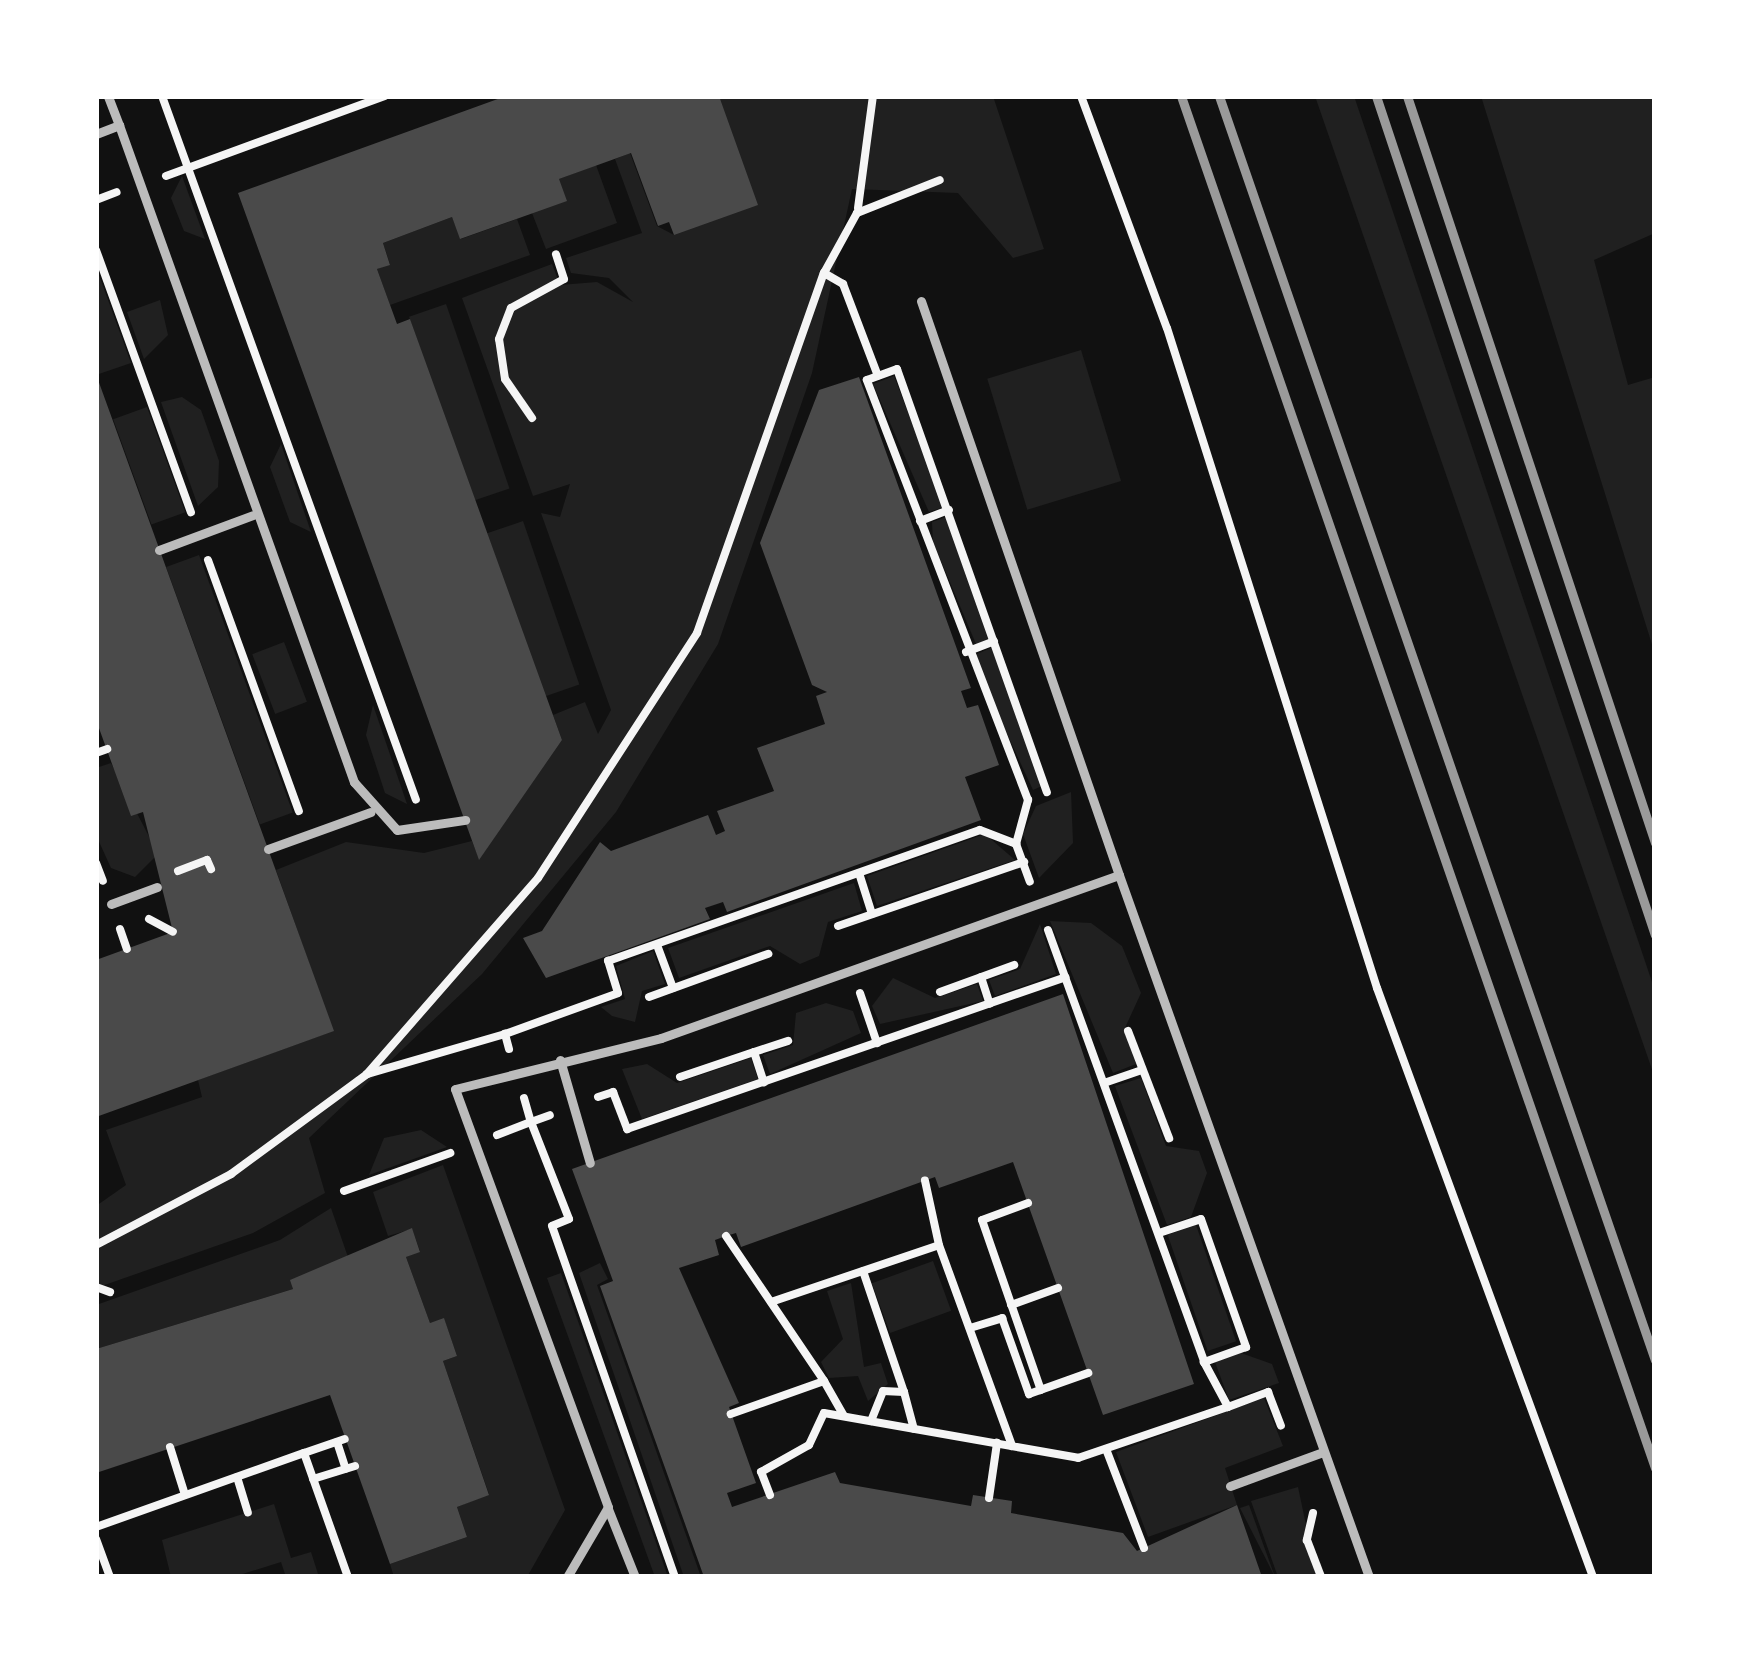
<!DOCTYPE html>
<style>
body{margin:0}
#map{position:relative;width:1751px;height:1673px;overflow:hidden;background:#111;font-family:Raleway,sans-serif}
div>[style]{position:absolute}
.green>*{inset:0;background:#202020;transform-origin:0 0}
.building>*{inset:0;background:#4a4a4a}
.path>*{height:8px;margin:-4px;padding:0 4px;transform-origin:4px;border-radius:4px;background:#f5f5f5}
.service>*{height:9px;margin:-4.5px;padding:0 4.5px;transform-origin:4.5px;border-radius:4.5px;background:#bcbcbc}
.rail>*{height:9px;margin:-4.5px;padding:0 4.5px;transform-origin:4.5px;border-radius:4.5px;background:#9a9a9a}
span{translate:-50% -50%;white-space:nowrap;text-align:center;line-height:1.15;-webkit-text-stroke:12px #fff;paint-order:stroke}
.frame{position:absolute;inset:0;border:99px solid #fff;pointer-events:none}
</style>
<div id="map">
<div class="green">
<i style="clip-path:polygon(719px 96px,993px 96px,1044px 249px,1013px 258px,958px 193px,852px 189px,812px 373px,718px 644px,616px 812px,482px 974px,309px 1138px,325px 1193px,253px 1233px,96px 1288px,96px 1206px,126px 1185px,106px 1130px,202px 1097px,198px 1080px,333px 1031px,276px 870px,346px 842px,424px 853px,472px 841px,479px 859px,562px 740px,553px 715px,585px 702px,598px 734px,611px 710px,541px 513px,560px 517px,570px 484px,533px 496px,462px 298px,552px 264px,560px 285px,597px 282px,633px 302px,609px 278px,571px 273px,566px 258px,642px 233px,615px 159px,630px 153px,657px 226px,674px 235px)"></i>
<i style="clip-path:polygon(1315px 96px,1354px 96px,1655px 991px,1655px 1078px)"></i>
<i style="clip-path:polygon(1481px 96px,1655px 96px,1655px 233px,1594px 260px,1628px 385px,1655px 377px,1655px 654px)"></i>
<i style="clip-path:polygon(596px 165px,617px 223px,546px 249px,532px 213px,559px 179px)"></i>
<i style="clip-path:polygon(182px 176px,205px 239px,184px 231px,171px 198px)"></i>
<i style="clip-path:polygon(452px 217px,461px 239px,517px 219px,530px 255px,390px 305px,377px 269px,390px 264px,383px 243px)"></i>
<i style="clip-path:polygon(96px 267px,131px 363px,96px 375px)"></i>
<i style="clip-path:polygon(160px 300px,168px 335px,144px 359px,127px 312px)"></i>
<i style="left:446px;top:304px;width:195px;height:39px;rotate:71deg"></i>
<i style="left:1081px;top:350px;width:137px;height:98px;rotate:73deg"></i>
<i style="clip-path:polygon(894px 376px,944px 507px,929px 512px,873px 384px)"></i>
<i style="clip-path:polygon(182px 397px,201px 410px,219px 461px,218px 487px,198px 506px,161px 402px)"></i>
<i style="left:147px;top:407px;width:112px;height:36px;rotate:70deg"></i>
<i style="clip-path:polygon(281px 444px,311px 532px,290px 522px,270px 467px)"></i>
<i style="clip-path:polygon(946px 517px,988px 639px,976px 644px,933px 542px,932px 522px)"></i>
<i style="left:523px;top:521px;width:173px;height:38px;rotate:71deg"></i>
<i style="left:199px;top:555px;width:274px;height:35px;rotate:70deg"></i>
<i style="left:284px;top:642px;width:64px;height:34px;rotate:69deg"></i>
<i style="clip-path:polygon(993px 647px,1042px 786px,1033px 790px,978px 671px,977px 654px)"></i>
<i style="clip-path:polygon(373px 705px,407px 804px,385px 793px,366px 735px)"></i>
<i style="clip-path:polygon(111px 763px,158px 854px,135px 877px,111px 868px,96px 835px,96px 768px)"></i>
<i style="clip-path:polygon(1071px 792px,1073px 843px,1039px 878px,1023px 834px,1036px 806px)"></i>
<i style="clip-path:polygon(985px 834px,1015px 860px,877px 906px,867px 876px)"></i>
<i style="clip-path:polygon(854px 883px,862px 911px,828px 922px,819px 956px,800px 964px,770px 946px,679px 978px,668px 948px)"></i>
<i style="clip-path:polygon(1050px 921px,1091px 923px,1122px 946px,1141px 993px,1124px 1030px,1136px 1064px,1113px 1073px)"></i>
<i style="clip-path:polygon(1040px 924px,1056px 974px,995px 996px,989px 980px,1020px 969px)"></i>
<i style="clip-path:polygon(653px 951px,665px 984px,642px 991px,635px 1022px,612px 1016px,601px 1007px,625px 999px,616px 966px)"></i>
<i style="clip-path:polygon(893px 978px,935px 998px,977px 984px,983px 1001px,880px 1024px,872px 1006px)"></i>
<i style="clip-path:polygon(826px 1003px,853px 1011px,861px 1033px,770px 1074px,763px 1055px,793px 1045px,796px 1013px)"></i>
<i style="clip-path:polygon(751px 1058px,758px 1079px,642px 1119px,622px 1069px,647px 1064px,677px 1083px)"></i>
<i style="clip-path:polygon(1141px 1078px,1166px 1146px,1199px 1151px,1207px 1173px,1191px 1217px,1167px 1225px,1115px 1086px)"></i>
<i style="clip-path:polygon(421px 1130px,447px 1147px,369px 1175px,384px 1138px)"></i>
<i style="clip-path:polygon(443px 1165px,565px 1510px,527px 1577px,394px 1577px,390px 1564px,467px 1537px,457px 1507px,489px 1494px,443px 1361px,457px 1356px,444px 1319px,430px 1323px,406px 1257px,420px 1251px,412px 1229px,388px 1236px,373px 1192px)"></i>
<i style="clip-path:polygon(331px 1208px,349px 1260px,291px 1280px,293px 1289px,96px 1349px,96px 1305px,280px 1240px)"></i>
<i style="left:1196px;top:1225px;width:123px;height:30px;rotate:71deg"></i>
<i style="left:933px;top:1261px;width:53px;height:65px;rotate:70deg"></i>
<i style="clip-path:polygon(600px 1263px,608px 1279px,597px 1285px,701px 1577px,684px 1577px,579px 1273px)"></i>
<i style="clip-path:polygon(561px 1273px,668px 1577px,655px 1577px,547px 1278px)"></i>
<i style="clip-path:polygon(851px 1283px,864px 1367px,881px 1363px,888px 1384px,868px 1401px,858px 1376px,829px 1378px,821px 1362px,843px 1339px,827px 1291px)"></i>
<i style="clip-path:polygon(1241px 1353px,1272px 1364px,1279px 1383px,1229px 1400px,1215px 1362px)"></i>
<i style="clip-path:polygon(1264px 1398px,1283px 1446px,1225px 1468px,1237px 1505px,1148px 1537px,1116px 1452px)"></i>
<i style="clip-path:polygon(1298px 1487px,1317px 1577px,1278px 1577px,1251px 1501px)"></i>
<i style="clip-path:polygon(274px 1504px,291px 1558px,311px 1552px,319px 1577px,286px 1577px,281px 1562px,233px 1577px,171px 1577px,162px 1540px)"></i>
<i style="clip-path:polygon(1249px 1505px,1275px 1577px,1240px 1508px)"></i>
</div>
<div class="building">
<i style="clip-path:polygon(506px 96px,719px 96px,758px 205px,674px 235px,669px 222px,658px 226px,631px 153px,559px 179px,567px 201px,460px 239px,452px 217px,383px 243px,390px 265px,377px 269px,397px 324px,410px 319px,562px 740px,479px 860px,238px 193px)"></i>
<i style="clip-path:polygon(97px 377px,334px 1031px,96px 1117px,96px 960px,173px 932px,143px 812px,131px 816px,96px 720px)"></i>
<i style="clip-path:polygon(859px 377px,971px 688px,961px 691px,967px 708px,978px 705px,999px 765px,965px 777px,981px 820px,727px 912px,723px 902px,705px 908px,710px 919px,546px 978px,523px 938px,542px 931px,600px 842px,611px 851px,708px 815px,716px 835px,725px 831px,717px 811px,774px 791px,757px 748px,825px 724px,816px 696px,827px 692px,812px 685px,760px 543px,819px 390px)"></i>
<i style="clip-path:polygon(1063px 994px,1194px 1384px,1103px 1415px,1013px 1162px,939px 1188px,935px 1177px,741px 1247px,736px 1233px,726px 1236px,715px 1240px,719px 1255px,679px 1268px,739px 1403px,729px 1407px,756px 1483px,727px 1493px,732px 1507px,835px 1472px,840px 1483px,971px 1506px,973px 1495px,1012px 1501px,1011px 1513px,1123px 1533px,1137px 1551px,1237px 1505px,1262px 1577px,704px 1577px,600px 1286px,613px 1281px,572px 1169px)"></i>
<i style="clip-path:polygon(412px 1228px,420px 1252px,406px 1257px,430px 1323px,444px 1318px,457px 1356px,443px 1361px,489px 1495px,457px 1507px,467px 1537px,390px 1564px,330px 1395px,96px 1473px,96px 1349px,293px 1289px,290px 1280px)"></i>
</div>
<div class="path">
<i style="left:162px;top:96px;width:748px;rotate:70.16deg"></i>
<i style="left:1081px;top:96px;width:247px;rotate:69.7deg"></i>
<i style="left:1167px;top:328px;width:693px;rotate:72.35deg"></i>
<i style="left:1377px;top:988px;width:627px;rotate:69.86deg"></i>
<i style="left:166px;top:176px;width:233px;rotate:-20.1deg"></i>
<i style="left:96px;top:200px;width:22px;rotate:-21deg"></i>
<i style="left:858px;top:208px;width:113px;rotate:-82.4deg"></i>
<i style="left:96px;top:250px;width:279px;rotate:70.1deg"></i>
<i style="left:824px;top:273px;width:22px;rotate:30deg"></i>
<i style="left:843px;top:284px;width:98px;rotate:69.2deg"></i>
<i style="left:532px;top:418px;width:47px;rotate:-124.7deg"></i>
<i style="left:505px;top:379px;width:40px;rotate:-98.5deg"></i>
<i style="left:499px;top:339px;width:33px;rotate:-69deg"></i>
<i style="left:511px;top:308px;width:60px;rotate:-28.7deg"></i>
<i style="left:564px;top:279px;width:26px;rotate:-108deg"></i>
<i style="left:920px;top:521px;width:31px;rotate:-21deg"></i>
<i style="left:208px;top:560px;width:267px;rotate:70.1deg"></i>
<i style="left:966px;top:652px;width:30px;rotate:-21deg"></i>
<i style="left:96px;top:753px;width:12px;rotate:-20deg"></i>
<i style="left:1016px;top:844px;width:46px;rotate:-74.7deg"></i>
<i style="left:1028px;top:800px;width:450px;rotate:-111deg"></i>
<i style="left:867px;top:380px;width:32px;rotate:-20deg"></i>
<i style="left:897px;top:369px;width:449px;rotate:70.5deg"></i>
<i style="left:96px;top:863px;width:19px;rotate:69deg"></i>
<i style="left:178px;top:871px;width:31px;rotate:-21deg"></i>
<i style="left:207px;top:860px;width:10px;rotate:66deg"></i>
<i style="left:859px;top:873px;width:43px;rotate:72.4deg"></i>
<i style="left:149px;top:919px;width:27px;rotate:28deg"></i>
<i style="left:838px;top:926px;width:197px;rotate:-19deg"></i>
<i style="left:120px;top:929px;width:21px;rotate:71deg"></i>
<i style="left:1048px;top:930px;width:459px;rotate:70.1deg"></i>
<i style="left:1204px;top:1362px;width:51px;rotate:61.9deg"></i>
<i style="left:1228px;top:1407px;width:43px;rotate:-20.6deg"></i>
<i style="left:1268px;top:1392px;width:36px;rotate:69deg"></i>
<i style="left:657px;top:945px;width:46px;rotate:69.6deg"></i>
<i style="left:981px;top:977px;width:28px;rotate:72deg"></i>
<i style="left:940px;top:992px;width:79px;rotate:-20deg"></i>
<i style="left:860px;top:993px;width:53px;rotate:71.2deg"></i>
<i style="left:649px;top:997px;width:127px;rotate:-19.9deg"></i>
<i style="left:1128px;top:1031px;width:115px;rotate:69deg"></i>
<i style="left:505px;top:1034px;width:144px;rotate:163.8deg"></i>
<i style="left:367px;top:1074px;width:260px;rotate:-48.9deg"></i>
<i style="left:538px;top:878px;width:292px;rotate:-57deg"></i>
<i style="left:697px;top:633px;width:382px;rotate:-70.6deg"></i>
<i style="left:824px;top:273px;width:68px;rotate:-61.2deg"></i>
<i style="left:857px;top:213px;width:89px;rotate:-21.7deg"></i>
<i style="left:509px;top:1049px;width:16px;rotate:-105deg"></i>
<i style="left:505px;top:1034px;width:120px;rotate:-19.9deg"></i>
<i style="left:618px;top:993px;width:34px;rotate:-107deg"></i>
<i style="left:608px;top:961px;width:394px;rotate:-19.4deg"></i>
<i style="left:980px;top:830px;width:39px;rotate:21deg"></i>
<i style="left:1016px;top:844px;width:40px;rotate:69.8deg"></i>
<i style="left:754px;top:1052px;width:36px;rotate:-18deg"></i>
<i style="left:680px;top:1077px;width:78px;rotate:-18.7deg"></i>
<i style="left:754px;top:1052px;width:32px;rotate:72deg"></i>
<i style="left:1104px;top:1083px;width:40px;rotate:-18.9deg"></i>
<i style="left:598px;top:1097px;width:16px;rotate:-18deg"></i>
<i style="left:613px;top:1092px;width:40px;rotate:69deg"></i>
<i style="left:627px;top:1129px;width:464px;rotate:-19.1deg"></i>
<i style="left:524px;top:1098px;width:25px;rotate:74deg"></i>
<i style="left:531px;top:1122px;width:20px;rotate:-20deg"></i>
<i style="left:497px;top:1135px;width:36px;rotate:-21deg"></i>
<i style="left:531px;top:1122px;width:104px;rotate:68.6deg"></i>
<i style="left:569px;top:1219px;width:18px;rotate:158deg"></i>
<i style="left:552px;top:1226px;width:372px;rotate:70.7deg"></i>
<i style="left:344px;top:1191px;width:113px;rotate:-19.7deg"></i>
<i style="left:1028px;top:1203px;width:49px;rotate:159.7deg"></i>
<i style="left:982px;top:1220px;width:180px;rotate:70.9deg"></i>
<i style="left:1159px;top:1233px;width:44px;rotate:-18.4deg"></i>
<i style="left:1201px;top:1219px;width:136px;rotate:70.6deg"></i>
<i style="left:1246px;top:1347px;width:45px;rotate:160.3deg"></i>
<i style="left:726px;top:1236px;width:175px;rotate:55.9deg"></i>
<i style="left:824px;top:1381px;width:99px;rotate:160.5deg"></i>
<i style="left:96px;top:1245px;width:153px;rotate:-27.7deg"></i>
<i style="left:231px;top:1174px;width:169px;rotate:-36.3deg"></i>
<i style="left:939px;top:1245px;width:214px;rotate:70deg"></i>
<i style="left:863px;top:1271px;width:128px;rotate:71.3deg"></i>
<i style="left:96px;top:1287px;width:15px;rotate:20deg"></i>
<i style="left:771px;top:1302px;width:177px;rotate:-18.7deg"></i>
<i style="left:939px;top:1245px;width:66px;rotate:-102.3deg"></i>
<i style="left:1011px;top:1305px;width:50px;rotate:-19.9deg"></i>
<i style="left:970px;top:1328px;width:34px;rotate:-17deg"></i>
<i style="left:1002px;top:1318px;width:81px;rotate:70.4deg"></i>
<i style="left:1029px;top:1394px;width:63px;rotate:-19.6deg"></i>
<i style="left:824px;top:1381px;width:40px;rotate:60.3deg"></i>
<i style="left:871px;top:1421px;width:32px;rotate:-68deg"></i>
<i style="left:883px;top:1391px;width:21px;rotate:3deg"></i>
<i style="left:904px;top:1392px;width:38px;rotate:75deg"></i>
<i style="left:337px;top:1442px;width:28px;rotate:72deg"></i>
<i style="left:170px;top:1447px;width:50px;rotate:72.6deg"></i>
<i style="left:1106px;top:1449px;width:106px;rotate:69deg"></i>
<i style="left:304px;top:1453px;width:43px;rotate:-18.9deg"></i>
<i style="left:237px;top:1477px;width:37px;rotate:73deg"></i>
<i style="left:313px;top:1479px;width:44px;rotate:-17.2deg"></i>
<i style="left:770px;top:1495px;width:25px;rotate:-111deg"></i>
<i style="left:761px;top:1472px;width:55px;rotate:-29.4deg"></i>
<i style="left:809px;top:1445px;width:35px;rotate:-65deg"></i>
<i style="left:824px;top:1413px;width:258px;rotate:10deg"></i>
<i style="left:1078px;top:1458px;width:158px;rotate:-18.8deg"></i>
<i style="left:989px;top:1498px;width:56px;rotate:-81.7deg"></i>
<i style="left:1313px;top:1513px;width:28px;rotate:103deg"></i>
<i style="left:1307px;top:1540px;width:40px;rotate:69deg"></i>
<i style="left:96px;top:1527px;width:221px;rotate:-19.6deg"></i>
<i style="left:304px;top:1453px;width:132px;rotate:70.5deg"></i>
<i style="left:96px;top:1539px;width:40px;rotate:69.8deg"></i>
</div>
<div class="service">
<i style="left:119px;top:125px;width:698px;rotate:70.32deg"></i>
<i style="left:354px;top:782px;width:64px;rotate:48.1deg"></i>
<i style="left:397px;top:830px;width:69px;rotate:-8.4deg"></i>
<i style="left:96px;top:134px;width:25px;rotate:-21deg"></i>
<i style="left:119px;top:125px;width:31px;rotate:-111deg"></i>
<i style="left:921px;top:301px;width:607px;rotate:70.97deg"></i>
<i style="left:159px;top:550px;width:100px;rotate:-20.4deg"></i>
<i style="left:268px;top:849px;width:109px;rotate:-19.8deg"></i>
<i style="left:111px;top:904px;width:49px;rotate:-20.3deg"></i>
<i style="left:560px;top:1060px;width:107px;rotate:73.8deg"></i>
<i style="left:1230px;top:1486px;width:99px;rotate:-20.1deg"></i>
<i style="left:608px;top:1509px;width:73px;rotate:68.3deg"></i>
<i style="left:567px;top:1577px;width:81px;rotate:-59.6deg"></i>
<i style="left:608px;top:1507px;width:445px;rotate:-110.1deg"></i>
<i style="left:455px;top:1089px;width:212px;rotate:-13.9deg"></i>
<i style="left:661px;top:1038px;width:486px;rotate:-19.6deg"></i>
<i style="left:1119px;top:875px;width:745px;rotate:70.4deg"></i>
</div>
<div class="rail">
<i style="left:1181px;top:96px;width:1452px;rotate:70.94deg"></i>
<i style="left:1219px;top:96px;width:1337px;rotate:70.97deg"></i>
<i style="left:1376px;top:96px;width:884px;rotate:71.61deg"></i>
<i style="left:1407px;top:96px;width:787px;rotate:71.63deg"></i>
</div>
<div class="frame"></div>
</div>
